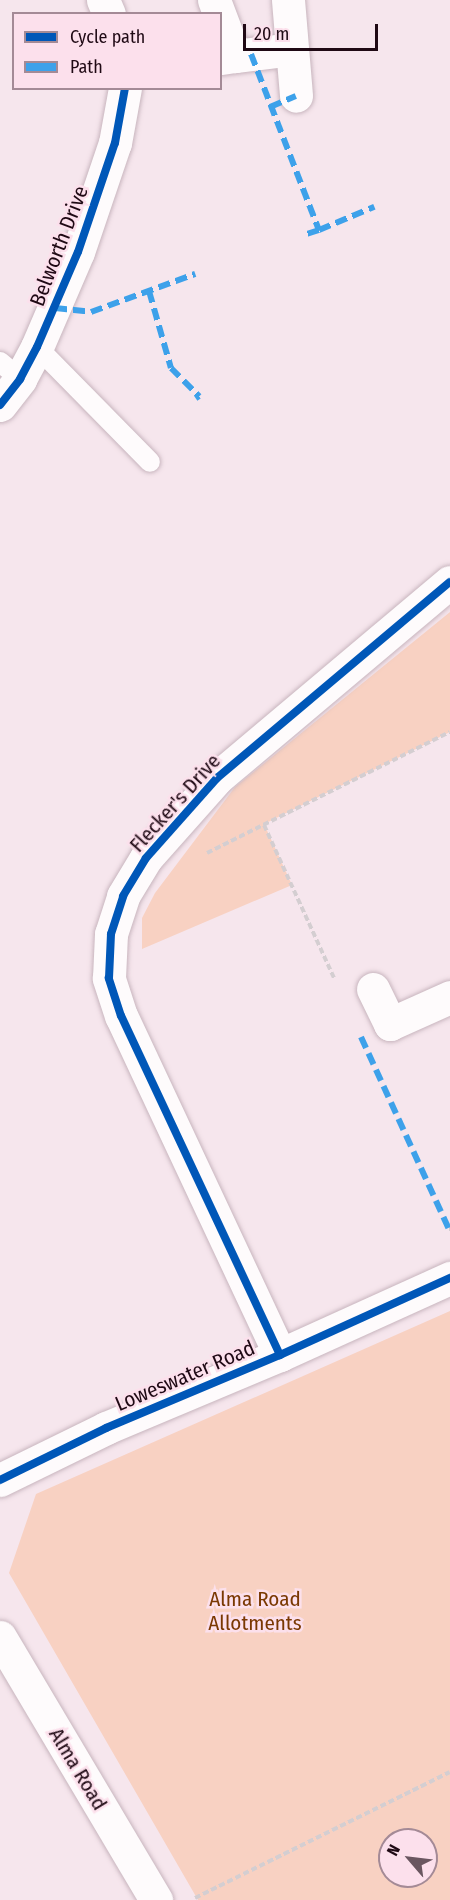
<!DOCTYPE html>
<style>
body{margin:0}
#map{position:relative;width:450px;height:1900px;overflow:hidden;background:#f6e6ed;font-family:"Fira Sans Condensed",sans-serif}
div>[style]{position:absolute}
.green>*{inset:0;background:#f8d1c2}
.path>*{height:4px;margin-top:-2px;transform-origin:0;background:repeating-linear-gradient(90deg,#d4ced1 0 6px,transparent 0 9px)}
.roads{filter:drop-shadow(0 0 2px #c8b5be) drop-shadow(0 0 2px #c8b5be)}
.lane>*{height:20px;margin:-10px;padding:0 10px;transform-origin:10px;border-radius:10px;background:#fefbfc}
.street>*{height:33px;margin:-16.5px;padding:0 16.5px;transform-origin:16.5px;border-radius:16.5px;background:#fefbfc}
.quiet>*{height:6px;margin-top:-3px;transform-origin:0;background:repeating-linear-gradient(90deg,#3da1ea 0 12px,transparent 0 18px)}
.cycleway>*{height:8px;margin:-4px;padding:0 4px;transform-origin:4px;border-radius:4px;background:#0057b8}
span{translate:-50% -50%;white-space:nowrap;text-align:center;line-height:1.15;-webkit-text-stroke:5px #fce0ec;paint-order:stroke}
.street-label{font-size:21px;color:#1f0914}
.park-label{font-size:21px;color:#7a3802}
.legend{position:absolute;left:12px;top:12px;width:210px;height:78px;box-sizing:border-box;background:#fce0ec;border:2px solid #a48a96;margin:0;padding:8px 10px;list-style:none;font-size:18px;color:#1f0914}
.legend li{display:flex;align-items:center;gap:12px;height:30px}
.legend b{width:30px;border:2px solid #a48a96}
.north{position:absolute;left:378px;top:1828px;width:60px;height:60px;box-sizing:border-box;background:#fce0ec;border:2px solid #a48a96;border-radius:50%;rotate:298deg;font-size:16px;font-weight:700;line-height:24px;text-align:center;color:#1f0914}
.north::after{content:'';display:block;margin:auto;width:21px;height:27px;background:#6a5660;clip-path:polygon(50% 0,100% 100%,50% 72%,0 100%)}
.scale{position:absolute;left:243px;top:24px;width:135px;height:27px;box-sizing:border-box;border:3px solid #1f0914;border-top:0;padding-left:8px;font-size:18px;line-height:21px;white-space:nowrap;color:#1f0914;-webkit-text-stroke:4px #fce0ec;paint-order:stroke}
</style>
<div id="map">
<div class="green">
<i style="clip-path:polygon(450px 612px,450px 732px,264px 824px,292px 885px,142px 949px,142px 918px,155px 893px,235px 787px)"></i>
<i style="clip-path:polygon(evenodd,450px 1311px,450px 1900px,198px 1900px,9px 1573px,36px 1494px,450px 1311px,390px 1840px,426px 1840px,426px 1876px,390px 1876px,390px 1840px)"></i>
</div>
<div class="path">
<i style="left:264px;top:825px;width:168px;rotate:65.4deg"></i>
<i style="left:207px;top:853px;width:271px;rotate:-26.5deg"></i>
<i style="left:449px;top:1229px;width:1px"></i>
<i style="left:195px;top:1898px;width:284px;rotate:-26.3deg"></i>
</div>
<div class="roads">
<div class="lane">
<i style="left:37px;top:347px;width:161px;rotate:45.5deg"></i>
<i style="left:0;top:362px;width:26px;rotate:40deg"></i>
</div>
<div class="street">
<i style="left:103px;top:0;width:15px;rotate:67deg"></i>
<i style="left:214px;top:0;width:60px;rotate:69.4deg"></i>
<i style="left:235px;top:56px;width:15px;rotate:172deg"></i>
<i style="left:288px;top:0;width:96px;rotate:85.2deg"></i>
<i style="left:235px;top:56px;width:57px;rotate:-7deg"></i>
<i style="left:0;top:405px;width:33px;rotate:-52deg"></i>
<i style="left:20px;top:379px;width:36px;rotate:-62deg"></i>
<i style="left:37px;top:347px;width:103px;rotate:-66.7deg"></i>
<i style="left:78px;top:252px;width:115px;rotate:-71.3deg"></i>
<i style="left:115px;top:143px;width:56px;rotate:-79.7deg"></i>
<i style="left:373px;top:989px;width:39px;rotate:64deg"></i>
<i style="left:390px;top:1024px;width:66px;rotate:-24.2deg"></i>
<i style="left:280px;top:1355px;width:374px;rotate:-115.1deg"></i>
<i style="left:121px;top:1016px;width:40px;rotate:-108deg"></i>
<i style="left:109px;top:978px;width:44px;rotate:-87.4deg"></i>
<i style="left:111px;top:934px;width:40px;rotate:-72deg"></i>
<i style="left:123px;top:896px;width:44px;rotate:-58.8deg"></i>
<i style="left:146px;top:858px;width:107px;rotate:-48.4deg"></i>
<i style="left:217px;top:778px;width:304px;rotate:-40.1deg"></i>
<i style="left:0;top:1480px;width:118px;rotate:-26.1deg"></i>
<i style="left:106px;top:1428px;width:189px;rotate:-22.8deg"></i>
<i style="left:280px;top:1355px;width:187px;rotate:-24.4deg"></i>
<i style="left:0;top:1637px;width:306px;rotate:59.3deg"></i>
</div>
</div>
<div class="quiet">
<i style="left:251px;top:54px;width:189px;rotate:68.9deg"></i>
<i style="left:319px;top:230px;width:13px;rotate:162deg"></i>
<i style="left:270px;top:107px;width:28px;rotate:-23deg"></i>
<i style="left:319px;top:230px;width:60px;rotate:-22.7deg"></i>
<i style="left:149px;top:291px;width:80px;rotate:74.1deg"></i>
<i style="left:171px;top:368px;width:40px;rotate:45deg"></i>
<i style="left:199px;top:396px;width:4px;rotate:146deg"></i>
<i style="left:55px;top:308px;width:36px;rotate:6deg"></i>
<i style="left:91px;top:312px;width:111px;rotate:-20.1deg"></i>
<i style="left:361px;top:1037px;width:213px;rotate:65.4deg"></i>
</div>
<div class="cycleway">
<i style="left:0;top:405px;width:33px;rotate:-52deg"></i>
<i style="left:20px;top:379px;width:36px;rotate:-62deg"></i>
<i style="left:37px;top:347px;width:103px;rotate:-66.7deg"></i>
<i style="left:78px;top:252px;width:115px;rotate:-71.3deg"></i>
<i style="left:115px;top:143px;width:56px;rotate:-79.7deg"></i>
<i style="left:280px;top:1355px;width:374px;rotate:-115.1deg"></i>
<i style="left:121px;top:1016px;width:40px;rotate:-108deg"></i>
<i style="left:109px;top:978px;width:44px;rotate:-87.4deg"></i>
<i style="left:111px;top:934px;width:40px;rotate:-72deg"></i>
<i style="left:123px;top:896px;width:44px;rotate:-58.8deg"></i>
<i style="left:146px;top:858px;width:107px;rotate:-48.4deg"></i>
<i style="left:217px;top:778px;width:304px;rotate:-40.1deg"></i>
<i style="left:0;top:1480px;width:118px;rotate:-26.1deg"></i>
<i style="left:106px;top:1428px;width:189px;rotate:-22.8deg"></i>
<i style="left:280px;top:1355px;width:187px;rotate:-24.4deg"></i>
</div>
<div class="street-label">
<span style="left:59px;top:246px;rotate:-69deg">Belworth Drive</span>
<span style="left:175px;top:803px;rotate:-48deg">Flecker's Drive</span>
<span style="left:185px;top:1376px;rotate:-23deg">Loweswater Road</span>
<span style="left:78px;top:1769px;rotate:59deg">Alma Road</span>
</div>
<div class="park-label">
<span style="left:255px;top:1611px">Alma Road<br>Allotments</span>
</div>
<ul class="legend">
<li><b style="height:8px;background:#0057b8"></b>Cycle path</li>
<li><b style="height:8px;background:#3da1ea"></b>Path</li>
</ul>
<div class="north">N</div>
<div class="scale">20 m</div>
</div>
